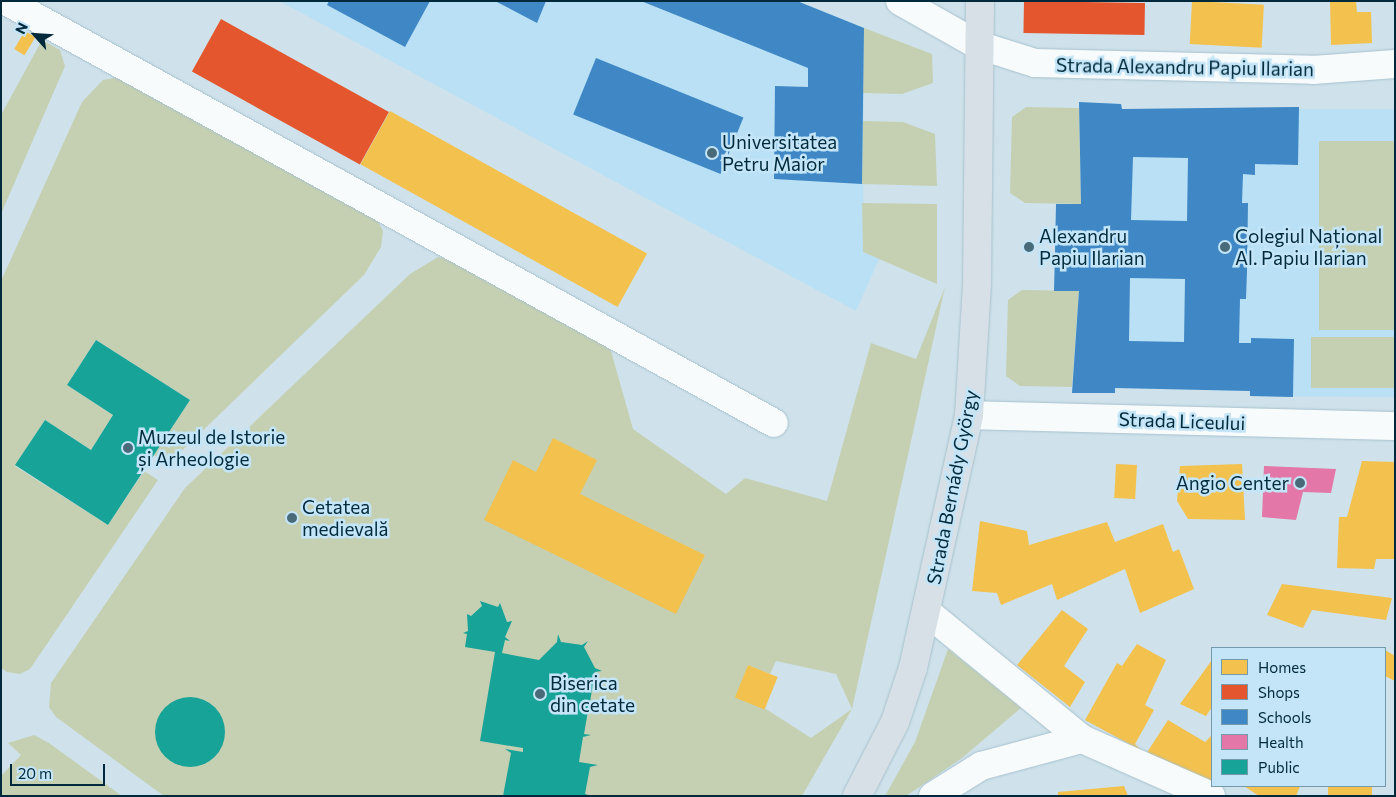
<!DOCTYPE html>
<meta charset="utf-8">
<style>
body{margin:0}
#map{position:relative;width:1396px;height:797px;overflow:hidden;background:#cfe2eb;font-family:Commissioner,sans-serif}
div>[style]{position:absolute}
.built>*{inset:0;background:#b9e0f5}
.green>*{inset:0;background:#c5d0b2;transform-origin:0 0}
.homes>*{inset:0;background:#f2c14e;transform-origin:0 0}
.shops>*{inset:0;background:#e4572e;transform-origin:0 0}
.schools>*{inset:0;background:#3f88c5;transform-origin:0 0}
.health>*{inset:0;background:#e377a8}
.public>*{inset:0;background:#17a398}
.round{border-radius:50%}
.roads{filter:drop-shadow(0 0 1px #a7c1ce) drop-shadow(0 0 1px #a7c1ce)}
.minor>*{height:28px;margin:-14px;padding:0 14px;transform-origin:14px;border-radius:14px;background:#f8fbfc}
.major>*{height:28px;margin:-14px;padding:0 14px;transform-origin:14px;border-radius:14px;background:#d6e0e6}
.dots>*{width:14px;height:14px;translate:-50% -50%;box-sizing:border-box;border:2px solid #c3e5f7;border-radius:50%}
span{translate:-50% -50%;white-space:nowrap;text-align:center;line-height:1.15;-webkit-text-stroke:5px #c3e5f7;paint-order:stroke}
.street-label{font-size:19px;color:#002a3b}
.poi-label{font-size:19px;color:#002a3b}
.left{translate:0 -50%;text-align:left}
.right{translate:-100% -50%;text-align:right}
.frame{position:absolute;inset:0;border:2px solid #002a3b;pointer-events:none}
.legend{position:absolute;left:1211px;top:647px;width:175px;height:140px;box-sizing:border-box;background:#c3e5f7;border:1px solid #759aac;margin:0;padding:6px 9px;list-style:none;font-size:15px;color:#002a3b}
.legend li{display:flex;align-items:center;gap:10px;height:25px}
.legend b{width:25px;border:1px solid #759aac}
.north{position:absolute;left:10px;top:10px;width:50px;height:50px;-webkit-text-stroke:4px #c3e5f7;paint-order:stroke;rotate:296deg;font-size:14px;font-weight:700;line-height:20px;text-align:center;color:#002a3b}
.north::after{content:'';display:block;margin:auto;width:18px;height:22px;background:#002a3b;clip-path:polygon(50% 0,100% 100%,50% 72%,0 100%)}
.scale{position:absolute;left:10px;top:764px;width:95px;height:22px;box-sizing:border-box;border:2px solid #002a3b;border-top:0;padding-left:6px;font-size:15px;line-height:18px;white-space:nowrap;color:#002a3b;-webkit-text-stroke:4px #c3e5f7;paint-order:stroke}
</style>
<div id="map">
<div class="built">
<i style="clip-path:polygon(279px 1px,797px 1px,864px 28px,863px 252px,879px 259px,856px 311px)"></i>
<i style="clip-path:polygon(1079px 102px,1121px 104px,1122px 109px,1395px 109px,1395px 397px,1250px 396px,1249px 391px,1116px 388px,1115px 393px,1072px 393px,1073px 349px,1078px 350px,1054px 291px,1056px 204px,1081px 204px)"></i>
</div>
<div class="green">
<i style="clip-path:polygon(864px 28px,932px 54px,933px 83px,902px 94px,863px 93px)"></i>
<i style="clip-path:polygon(42px 40px,60px 50px,65px 66px,1px 214px,1px 115px)"></i>
<i style="clip-path:polygon(119px 77px,376px 217px,383px 231px,381px 247px,364px 275px,168px 464px,154px 455px,190px 400px,96px 340px,67px 385px,113px 415px,91px 450px,45px 420px,15px 466px,108px 525px,144px 471px,158px 480px,30px 669px,20px 674px,7px 672px,1px 668px,1px 281px,82px 102px,103px 80px)"></i>
<i style="clip-path:polygon(1026px 107px,1079px 108px,1081px 204px,1025px 203px,1010px 193px,1012px 117px)"></i>
<i style="clip-path:polygon(863px 121px,903px 122px,935px 134px,937px 186px,862px 184px)"></i>
<i style="left:1395px;top:141px;width:189px;height:76px;rotate:90deg"></i>
<i style="clip-path:polygon(862px 203px,937px 204px,937px 284px,863px 252px)"></i>
<i style="clip-path:polygon(evenodd,438px 257px,457px 261px,609px 344px,633px 429px,726px 494px,745px 478px,827px 501px,871px 343px,916px 359px,945px 287px,852px 709px,802px 796px,164px 796px,56px 717px,49px 707px,51px 683px,185px 488px,410px 274px,438px 257px,776px 661px,836px 674px,852px 709px,811px 738px,766px 709px,736px 697px,748px 665px,770px 674px,776px 661px)"></i>
<i style="clip-path:polygon(1022px 290px,1079px 291px,1072px 387px,1020px 386px,1006px 376px,1008px 300px)"></i>
<i style="left:1311px;top:337px;width:84px;height:51px"></i>
<i style="clip-path:polygon(948px 649px,1021px 708px,962px 758px,906px 796px,885px 796px,915px 742px)"></i>
<i style="clip-path:polygon(34px 735px,49px 743px,122px 796px,1px 796px,1px 776px,21px 755px,8px 743px)"></i>
</div>
<div class="homes">
<i style="left:1192px;top:1px;width:72px;height:43px;rotate:3deg"></i>
<i style="clip-path:polygon(1330px 1px,1356px 1px,1357px 12px,1371px 12px,1372px 43px,1331px 45px)"></i>
<i style="left:25px;top:31px;width:12px;height:21px;rotate:31deg"></i>
<i style="left:390px;top:111px;width:294px;height:61px;rotate:29deg"></i>
<i style="clip-path:polygon(553px 438px,597px 460px,580px 494px,705px 555px,676px 614px,484px 520px,513px 460px,536px 472px)"></i>
<i style="clip-path:polygon(1362px 461px,1395px 462px,1395px 559px,1376px 559px,1374px 569px,1337px 568px,1339px 517px,1347px 517px)"></i>
<i style="left:1116px;top:464px;width:21px;height:34px;rotate:3deg"></i>
<i style="clip-path:polygon(1242px 464px,1245px 520px,1188px 519px,1177px 501px,1180px 466px)"></i>
<i style="clip-path:polygon(980px 521px,1027px 531px,1029px 545px,1107px 522px,1115px 542px,1163px 524px,1173px 552px,1179px 549px,1194px 589px,1140px 613px,1125px 569px,1057px 600px,1052px 584px,1001px 605px,997px 593px,972px 591px)"></i>
<i style="clip-path:polygon(1282px 584px,1392px 598px,1386px 620px,1312px 610px,1303px 628px,1267px 615px)"></i>
<i style="clip-path:polygon(1062px 610px,1088px 629px,1064px 666px,1085px 682px,1070px 707px,1017px 665px)"></i>
<i style="clip-path:polygon(1137px 644px,1166px 660px,1145px 705px,1154px 710px,1135px 744px,1142px 751px,1085px 720px,1117px 663px,1122px 666px)"></i>
<i style="clip-path:polygon(1385px 650px,1395px 656px,1395px 681px,1385px 676px)"></i>
<i style="clip-path:polygon(1212px 660px,1212px 707px,1206px 716px,1180px 704px)"></i>
<i style="left:748px;top:665px;width:32px;height:35px;rotate:22deg"></i>
<i style="clip-path:polygon(1168px 720px,1205px 742px,1212px 735px,1212px 786px,1146px 754px)"></i>
<i style="clip-path:polygon(1124px 786px,1128px 796px,1058px 796px,1058px 792px)"></i>
<i style="clip-path:polygon(1244px 786px,1300px 786px,1296px 796px,1259px 796px)"></i>
<i style="left:1328px;top:786px;width:44px;height:10px"></i>
</div>
<div class="shops">
<i style="left:1024px;top:1px;width:121px;height:32px;rotate:1deg"></i>
<i style="left:221px;top:19px;width:192px;height:60px;rotate:29deg"></i>
</div>
<div class="schools">
<i style="clip-path:polygon(329px 1px,430px 1px,405px 47px,327px 5px)"></i>
<i style="clip-path:polygon(495px 1px,546px 1px,537px 23px)"></i>
<i style="clip-path:polygon(641px 1px,797px 1px,864px 28px,862px 184px,774px 179px,775px 86px,808px 87px,808px 68px)"></i>
<i style="left:596px;top:58px;width:159px;height:61px;rotate:22deg"></i>
<i style="clip-path:polygon(evenodd,1079px 102px,1121px 104px,1122px 109px,1299px 107px,1298px 165px,1255px 164px,1255px 175px,1243px 174px,1242px 203px,1248px 203px,1247px 271px,1246px 299px,1240px 299px,1239px 343px,1251px 343px,1251px 338px,1294px 339px,1293px 397px,1250px 396px,1250px 391px,1115px 388px,1115px 393px,1072px 393px,1079px 291px,1054px 291px,1055px 252px,1056px 204px,1081px 204px,1079px 102px,1133px 157px,1188px 158px,1187px 221px,1131px 220px,1133px 157px,1079px 102px,1130px 278px,1185px 279px,1184px 342px,1129px 341px,1130px 278px)"></i>
</div>
<div class="health">
<i style="clip-path:polygon(1264px 466px,1336px 469px,1331px 493px,1303px 492px,1296px 520px,1262px 517px)"></i>
</div>
<div class="public">
<i style="clip-path:polygon(96px 340px,190px 400px,108px 525px,15px 465px,45px 420px,91px 450px,113px 415px,67px 385px)"></i>
<i style="clip-path:polygon(480px 601px,498px 607px,500px 603px,507px 622px,512px 621px,505px 637px,510px 641px,505px 640px,502px 653px,539px 660px,557px 642px,558px 634px,561px 642px,582px 645px,588px 641px,584px 647px,595px 668px,602px 671px,595px 672px,593px 681px,600px 686px,593px 684px,589px 708px,596px 709px,588px 711px,584px 734px,591px 735px,583px 737px,579px 762px,598px 765px,590px 767px,585px 794px,592px 796px,503px 796px,511px 753px,505px 749px,523px 752px,523px 748px,480px 741px,495px 652px,465px 647px,467px 634px,463px 633px,468px 631px,467px 614px,471px 616px,482px 606px)"></i>
<i class="round" style="left:155px;top:697px;width:70px;height:70px"></i>
</div>
<div class="roads">
<div class="minor">
<i style="left:6px;top:1px;width:876px;rotate:28.79deg"></i>
<i style="left:900px;top:1px;width:90px;rotate:29.4deg"></i>
<i style="left:978px;top:45px;width:60px;rotate:17.5deg"></i>
<i style="left:1035px;top:63px;width:278px;rotate:1.4deg"></i>
<i style="left:1313px;top:70px;width:82px;rotate:-4.2deg"></i>
<i style="left:969px;top:415px;width:426px;rotate:1.5deg"></i>
<i style="left:928px;top:613px;width:199px;rotate:39.3deg"></i>
<i style="left:1082px;top:739px;width:141px;rotate:23.8deg"></i>
<i style="left:933px;top:796px;width:57px;rotate:-32deg"></i>
<i style="left:981px;top:766px;width:105px;rotate:-15deg"></i>
</div>
<div class="major">
<i style="left:857px;top:796px;width:83px;rotate:-62.8deg"></i>
<i style="left:895px;top:722px;width:57px;rotate:-71.6deg"></i>
<i style="left:913px;top:668px;width:259px;rotate:-77.5deg"></i>
<i style="left:969px;top:415px;width:131px;rotate:-86.5deg"></i>
<i style="left:977px;top:284px;width:283px;rotate:-89.4deg"></i>
</div>
</div>
<div class="dots">
<i style="left:712px;top:153px;background:#486a79"></i>
<i style="left:1029px;top:247px;background:#486a79"></i>
<i style="left:1225px;top:247px;background:#486a79"></i>
<i style="left:128px;top:448px;background:#486a79"></i>
<i style="left:1300px;top:483px;background:#486a79"></i>
<i style="left:292px;top:518px;background:#486a79"></i>
<i style="left:540px;top:694px;background:#486a79"></i>
</div>
<div class="street-label">
<span style="left:1185px;top:67px;rotate:1deg">Strada Alexandru Papiu Ilarian</span>
<span style="left:1182px;top:421px;rotate:2deg">Strada Liceului</span>
<span style="left:952px;top:487px;rotate:-79deg">Strada Bernády György</span>
</div>
<div class="poi-label">
<span class="left" style="left:722px;top:153px">Universitatea<br>Petru Maior</span>
<span class="left" style="left:1039px;top:247px">Alexandru<br>Papiu Ilarian</span>
<span class="left" style="left:1235px;top:247px">Colegiul Național<br>Al. Papiu Ilarian</span>
<span class="left" style="left:138px;top:448px">Muzeul de Istorie<br>și Arheologie</span>
<span class="right" style="left:1289px;top:483px">Angio Center</span>
<span class="left" style="left:302px;top:518px">Cetatea<br>medievală</span>
<span class="left" style="left:550px;top:694px">Biserica<br>din cetate</span>
</div>
<div class="frame"></div>
<ul class="legend">
<li><b style="height:14px;background:#f2c14e"></b>Homes</li>
<li><b style="height:14px;background:#e4572e"></b>Shops</li>
<li><b style="height:14px;background:#3f88c5"></b>Schools</li>
<li><b style="height:14px;background:#e377a8"></b>Health</li>
<li><b style="height:14px;background:#17a398"></b>Public</li>
</ul>
<div class="north">N</div>
<div class="scale">20 m</div>
</div>
